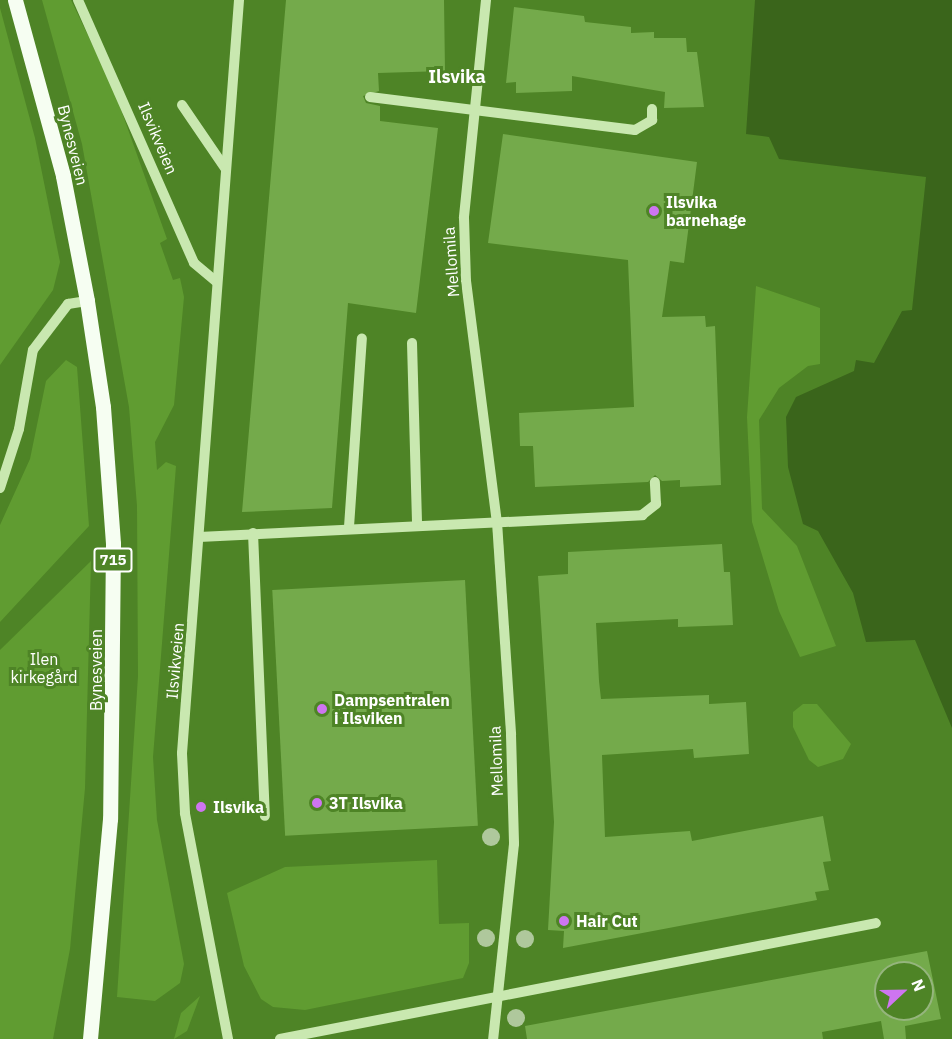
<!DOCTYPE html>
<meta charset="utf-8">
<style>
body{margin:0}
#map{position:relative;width:952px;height:1039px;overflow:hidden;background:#4e8426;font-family:"IBM Plex Sans",sans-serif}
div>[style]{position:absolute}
.green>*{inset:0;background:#609c31}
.water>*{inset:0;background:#3a651b}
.building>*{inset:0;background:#74aa4b;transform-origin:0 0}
.minor>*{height:10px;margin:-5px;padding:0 5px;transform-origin:5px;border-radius:5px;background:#c9e8b0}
.major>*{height:15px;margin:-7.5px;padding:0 7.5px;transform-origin:7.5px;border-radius:7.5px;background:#f6fef2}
.trees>*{width:18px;height:18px;margin:-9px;border-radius:50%;background:#afc89c}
.dots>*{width:16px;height:16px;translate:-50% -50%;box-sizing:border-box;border:3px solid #4e8426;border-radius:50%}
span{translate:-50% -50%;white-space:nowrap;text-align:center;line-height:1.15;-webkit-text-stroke:6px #4e8426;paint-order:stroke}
.shield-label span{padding:2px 4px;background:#4e8426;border:2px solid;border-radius:4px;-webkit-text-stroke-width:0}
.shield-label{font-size:15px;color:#fff;font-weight:700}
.street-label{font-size:16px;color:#fff}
.poi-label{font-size:16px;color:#fff;font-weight:700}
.left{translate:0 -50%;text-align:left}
.park-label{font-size:16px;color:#fefffd}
.neighbourhood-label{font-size:18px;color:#fff;font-weight:700}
.north{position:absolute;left:874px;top:961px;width:60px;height:60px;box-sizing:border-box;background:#4e8426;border:2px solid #95b57d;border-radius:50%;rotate:68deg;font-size:16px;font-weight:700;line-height:24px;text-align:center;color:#fff}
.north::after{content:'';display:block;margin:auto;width:21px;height:27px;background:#ce75f1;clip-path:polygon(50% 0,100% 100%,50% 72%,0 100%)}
</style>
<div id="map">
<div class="green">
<i style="clip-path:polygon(42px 0,71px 0,114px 90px,167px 239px,160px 243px,173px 280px,180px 278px,184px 297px,174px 405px,155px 442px,157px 470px,166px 462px,176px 466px,153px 757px,157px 820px,184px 964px,180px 983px,155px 1001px,117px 997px,138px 676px,137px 506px,129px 407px,82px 144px)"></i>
<i style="clip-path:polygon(0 8px,35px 138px,60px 262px,53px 290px,0 365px)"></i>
<i style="clip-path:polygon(756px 286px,820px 308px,820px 364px,808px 366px,779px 388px,759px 420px,762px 509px,797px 546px,836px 646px,800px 657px,779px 611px,752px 522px,747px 417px)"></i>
<i style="clip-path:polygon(66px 360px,77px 367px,89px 526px,0 622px,0 525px,30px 459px,46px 381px)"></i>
<i style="clip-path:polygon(91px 561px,85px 788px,70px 949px,53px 1039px,0 1039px,0 650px)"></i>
<i style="clip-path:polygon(803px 704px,817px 704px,851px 744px,843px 759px,818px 767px,809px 760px,793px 727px,793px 712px)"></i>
<i style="clip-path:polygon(437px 860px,439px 924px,469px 923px,469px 963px,463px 978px,305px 1010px,273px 1007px,261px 999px,244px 966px,227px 893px,285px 867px)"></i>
<i style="clip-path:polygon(200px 996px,187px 1031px,174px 1039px,181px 1013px)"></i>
</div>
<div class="water">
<i style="clip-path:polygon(755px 0,952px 0,952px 728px,915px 640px,866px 642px,853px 593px,818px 531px,803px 524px,788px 467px,786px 417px,796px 397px,854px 371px,856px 360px,874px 363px,902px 311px,912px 310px,926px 177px,779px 159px,769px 137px,746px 134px)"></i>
</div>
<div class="building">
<i style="clip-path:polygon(286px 0,444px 0,445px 71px,378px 73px,379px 91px,363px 96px,366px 103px,380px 106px,380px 121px,438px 128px,416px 313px,348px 303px,332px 508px,242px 512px)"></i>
<i style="clip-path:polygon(514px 7px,584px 16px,585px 22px,631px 27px,631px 33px,654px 32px,654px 38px,686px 38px,687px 52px,697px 52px,704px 107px,664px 108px,665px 92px,572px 76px,572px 91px,516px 93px,516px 82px,506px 83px)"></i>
<i style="clip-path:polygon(503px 134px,697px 162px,684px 263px,670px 261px,662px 317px,705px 316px,706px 327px,715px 326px,721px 485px,680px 487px,680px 480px,662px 481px,655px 475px,648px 482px,535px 487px,533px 446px,520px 446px,519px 413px,634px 407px,628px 260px,488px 243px)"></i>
<i style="clip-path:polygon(722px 544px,724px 572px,730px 572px,733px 625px,678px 627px,678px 619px,596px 623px,599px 681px,601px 699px,709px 695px,709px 704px,746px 702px,749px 754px,694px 758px,693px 749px,602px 755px,605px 837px,690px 831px,692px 841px,823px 816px,831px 861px,823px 862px,829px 890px,815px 892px,817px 900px,563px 948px,564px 931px,548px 930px,554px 822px,538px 576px,568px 574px,568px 552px)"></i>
<i style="left:465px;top:580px;width:246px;height:193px;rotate:87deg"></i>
<i style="clip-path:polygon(evenodd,927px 951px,941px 1019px,905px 1026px,906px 1039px,884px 1039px,881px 1021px,822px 1032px,823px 1039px,527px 1039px,525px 1026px,927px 951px,886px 973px,922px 973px,922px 1009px,886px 1009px,886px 973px)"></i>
</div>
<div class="minor">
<i style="left:78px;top:0;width:287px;rotate:66.2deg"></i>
<i style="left:194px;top:263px;width:30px;rotate:40deg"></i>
<i style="left:486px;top:0;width:219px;rotate:95.8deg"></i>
<i style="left:464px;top:218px;width:63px;rotate:88.2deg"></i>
<i style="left:466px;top:281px;width:243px;rotate:82.7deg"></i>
<i style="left:497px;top:522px;width:213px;rotate:86.2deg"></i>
<i style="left:511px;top:735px;width:109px;rotate:88.4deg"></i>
<i style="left:514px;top:844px;width:196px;rotate:96.1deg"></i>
<i style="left:370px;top:97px;width:267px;rotate:7.1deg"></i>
<i style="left:635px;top:130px;width:20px;rotate:-30deg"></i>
<i style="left:652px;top:120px;width:11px;rotate:-90deg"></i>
<i style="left:182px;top:105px;width:76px;rotate:55.7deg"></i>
<i style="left:412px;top:343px;width:182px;rotate:88.4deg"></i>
<i style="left:0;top:488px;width:62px;rotate:-72.1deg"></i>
<i style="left:19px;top:429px;width:80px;rotate:-80deg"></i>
<i style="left:33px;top:350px;width:58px;rotate:-52.7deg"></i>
<i style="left:68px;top:304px;width:19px;rotate:-9deg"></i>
<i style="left:349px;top:527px;width:189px;rotate:-86.1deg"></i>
<i style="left:253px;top:533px;width:283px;rotate:87.6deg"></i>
<i style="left:199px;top:537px;width:444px;rotate:-2.8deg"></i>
<i style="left:642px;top:515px;width:18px;rotate:-38deg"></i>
<i style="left:656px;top:504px;width:22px;rotate:-93deg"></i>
<i style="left:228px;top:1039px;width:230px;rotate:-100.8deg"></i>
<i style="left:185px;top:813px;width:60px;rotate:-92.9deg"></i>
<i style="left:182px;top:753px;width:755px;rotate:-85.67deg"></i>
<i style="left:280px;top:1039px;width:607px;rotate:-11.01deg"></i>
</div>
<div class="major">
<i style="left:15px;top:0;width:182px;rotate:74.7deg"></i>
<i style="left:63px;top:176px;width:127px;rotate:79.1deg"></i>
<i style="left:87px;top:301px;width:107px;rotate:81.4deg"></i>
<i style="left:103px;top:407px;width:137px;rotate:85.8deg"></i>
<i style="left:113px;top:544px;width:275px;rotate:90.6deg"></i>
<i style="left:110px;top:819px;width:221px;rotate:95.2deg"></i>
</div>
<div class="trees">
<i style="left:491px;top:837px"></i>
<i style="left:486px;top:938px"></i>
<i style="left:525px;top:939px"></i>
<i style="left:516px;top:1018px"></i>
</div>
<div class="dots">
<i style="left:654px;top:211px;background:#ce75f1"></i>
<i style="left:322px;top:709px;background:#ce75f1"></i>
<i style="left:317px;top:803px;background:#ce75f1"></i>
<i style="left:201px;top:807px;background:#ce75f1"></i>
<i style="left:564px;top:921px;background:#ce75f1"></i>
</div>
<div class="shield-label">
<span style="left:113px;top:560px">715</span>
</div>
<div class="street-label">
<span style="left:158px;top:138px;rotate:67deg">Ilsvikveien</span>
<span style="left:73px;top:145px;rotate:76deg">Bynesveien</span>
<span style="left:451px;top:262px;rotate:-94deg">Mellomila</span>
<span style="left:175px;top:661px;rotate:-85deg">Ilsvikveien</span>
<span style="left:96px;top:670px;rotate:-90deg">Bynesveien</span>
<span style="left:496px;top:761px;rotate:-92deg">Mellomila</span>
</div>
<div class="poi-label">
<span class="left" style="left:666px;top:211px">Ilsvika<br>barnehage</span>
<span class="left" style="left:334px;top:709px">Dampsentralen<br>i Ilsviken</span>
<span class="left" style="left:329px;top:803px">3T Ilsvika</span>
<span class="left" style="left:213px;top:807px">Ilsvika</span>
<span class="left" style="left:576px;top:921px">Hair Cut</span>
</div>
<div class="park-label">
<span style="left:44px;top:668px">Ilen<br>kirkegård</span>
</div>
<div class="neighbourhood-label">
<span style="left:457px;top:77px">Ilsvika</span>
</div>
<div class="north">N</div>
</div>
